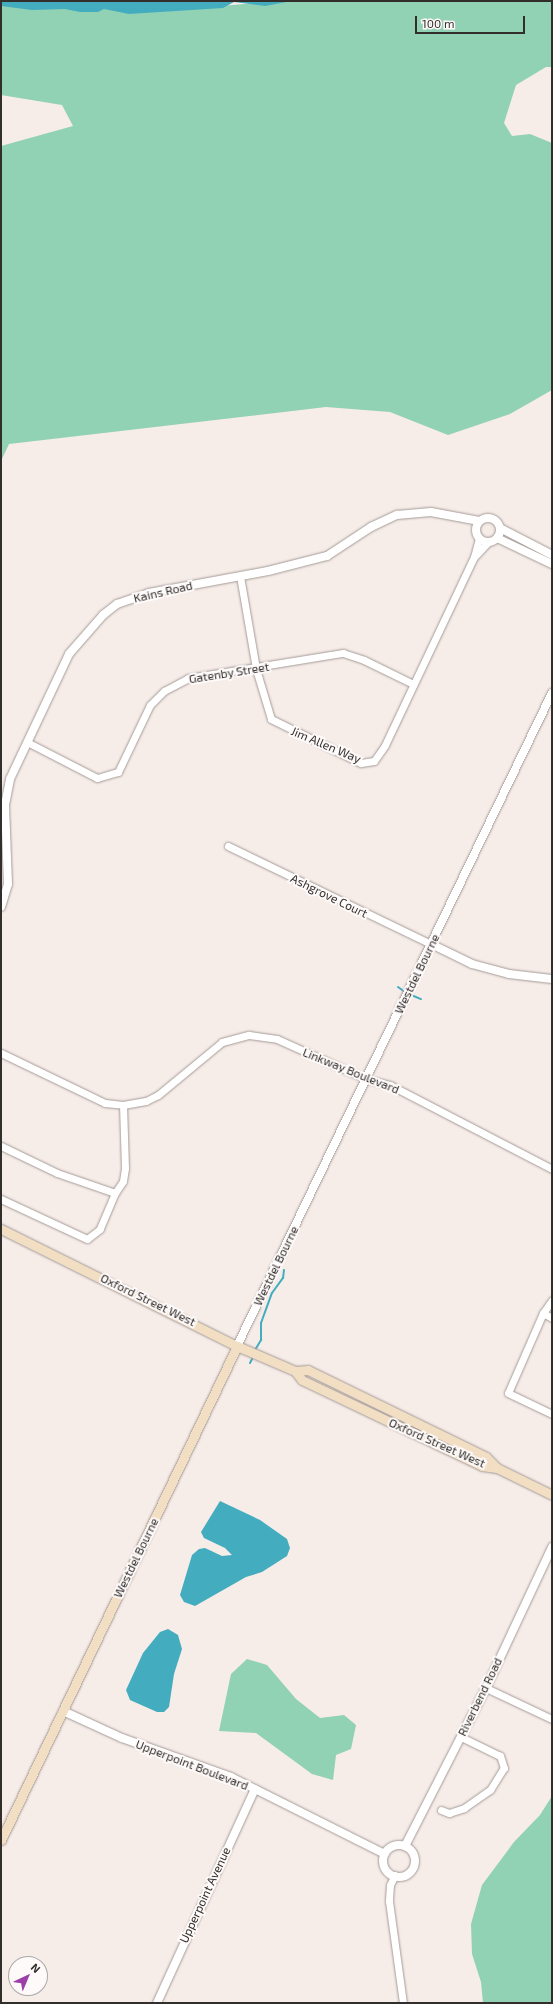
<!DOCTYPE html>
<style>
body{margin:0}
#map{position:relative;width:553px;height:2004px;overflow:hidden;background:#f6ece8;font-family:"Exo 2",sans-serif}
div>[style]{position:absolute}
.green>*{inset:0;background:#91d1b4}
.water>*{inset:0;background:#43adbf}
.stream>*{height:2px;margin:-1px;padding:0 1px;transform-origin:1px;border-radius:1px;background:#43adbf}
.roads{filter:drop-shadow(0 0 1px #a49b97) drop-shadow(0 0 1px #a49b97)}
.minor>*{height:7px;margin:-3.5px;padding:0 3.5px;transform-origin:3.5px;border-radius:3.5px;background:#fff}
.tertiary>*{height:8px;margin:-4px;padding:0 4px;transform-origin:4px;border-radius:4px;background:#fff}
.tertiary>.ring{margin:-4px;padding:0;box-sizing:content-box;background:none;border:8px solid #fff;border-radius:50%}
.secondary>*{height:9px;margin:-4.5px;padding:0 4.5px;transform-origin:4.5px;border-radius:4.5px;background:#f2dec3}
span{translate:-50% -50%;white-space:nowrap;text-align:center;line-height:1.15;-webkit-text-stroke:4px #fefaf9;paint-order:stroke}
.street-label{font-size:12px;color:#312e2c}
.frame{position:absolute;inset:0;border:2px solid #312e2c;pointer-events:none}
.north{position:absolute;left:8px;top:1956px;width:40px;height:40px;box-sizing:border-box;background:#fefaf9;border:1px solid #aca8a7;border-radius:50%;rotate:44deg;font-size:11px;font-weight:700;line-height:16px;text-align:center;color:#312e2c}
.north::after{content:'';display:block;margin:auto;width:14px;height:18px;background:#9c3fa9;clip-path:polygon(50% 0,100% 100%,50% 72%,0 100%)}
.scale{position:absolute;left:415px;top:16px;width:110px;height:18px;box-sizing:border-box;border:2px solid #312e2c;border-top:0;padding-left:5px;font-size:12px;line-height:14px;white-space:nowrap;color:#312e2c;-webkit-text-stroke:3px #fefaf9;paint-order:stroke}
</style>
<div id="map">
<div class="green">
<i style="clip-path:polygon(1px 1px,186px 9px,280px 1px,552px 1px,552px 67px,546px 67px,516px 85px,504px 123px,512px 136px,530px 134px,552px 143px,552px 390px,510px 414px,448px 435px,390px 412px,326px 407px,9px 444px,1px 461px,1px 146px,73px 126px,62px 105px,1px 95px)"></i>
<i style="clip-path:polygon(247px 1659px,267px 1665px,296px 1699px,320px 1718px,344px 1715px,356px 1725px,351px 1749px,336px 1755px,333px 1780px,312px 1774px,256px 1733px,219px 1731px,231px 1674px)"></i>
<i style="clip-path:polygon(552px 1796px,552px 2003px,483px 2003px,481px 1982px,472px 1954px,471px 1924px,482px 1885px,514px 1842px,540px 1815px)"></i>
</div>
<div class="water">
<i style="clip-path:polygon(1px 1px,292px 1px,265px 6px,234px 2px,223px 8px,129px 14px,104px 9px,98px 12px,80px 12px,65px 9px,32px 10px,1px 6px)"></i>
<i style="clip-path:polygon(220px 1501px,260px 1520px,287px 1539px,290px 1548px,287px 1556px,262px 1572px,246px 1577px,195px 1606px,184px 1602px,180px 1595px,192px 1555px,199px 1549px,205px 1548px,222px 1556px,232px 1555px,225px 1548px,204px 1538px,201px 1532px)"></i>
<i style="clip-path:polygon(168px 1629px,178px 1635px,182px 1649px,174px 1674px,169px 1707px,164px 1712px,157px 1712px,130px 1700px,126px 1690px,143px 1653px,160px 1632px)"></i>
</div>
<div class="stream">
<i style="left:398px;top:987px;width:9px;rotate:36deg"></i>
<i style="left:409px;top:994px;width:13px;rotate:23deg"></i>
<i style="left:255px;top:1350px;width:12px;rotate:-59deg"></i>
<i style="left:261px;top:1340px;width:17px;rotate:-90deg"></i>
<i style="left:261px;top:1323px;width:32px;rotate:-70deg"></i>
<i style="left:272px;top:1293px;width:19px;rotate:-54deg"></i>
<i style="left:283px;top:1278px;width:8px;rotate:-83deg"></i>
<i style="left:250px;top:1363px;width:7px;rotate:-63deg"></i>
</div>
<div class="roads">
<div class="minor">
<i style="left:476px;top:555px;width:18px;rotate:-47deg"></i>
<i style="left:240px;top:576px;width:94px;rotate:80.2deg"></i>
<i style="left:256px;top:669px;width:52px;rotate:73.3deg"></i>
<i style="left:271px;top:719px;width:100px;rotate:26.1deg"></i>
<i style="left:361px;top:763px;width:13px;rotate:-9deg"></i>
<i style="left:374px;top:761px;width:19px;rotate:-55deg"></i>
<i style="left:385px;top:745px;width:208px;rotate:-64.7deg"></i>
<i style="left:474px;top:557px;width:20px;rotate:-75deg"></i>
<i style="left:27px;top:742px;width:79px;rotate:27.2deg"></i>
<i style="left:97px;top:778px;width:22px;rotate:-16deg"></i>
<i style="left:118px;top:772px;width:74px;rotate:-64.5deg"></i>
<i style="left:150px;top:705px;width:20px;rotate:-45deg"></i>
<i style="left:164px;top:691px;width:27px;rotate:-28deg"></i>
<i style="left:188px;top:678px;width:157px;rotate:-9.2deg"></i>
<i style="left:343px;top:653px;width:22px;rotate:18deg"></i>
<i style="left:364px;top:660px;width:55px;rotate:26.1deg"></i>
<i style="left:228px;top:846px;width:225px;rotate:25.8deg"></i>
<i style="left:1px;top:1053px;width:115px;rotate:25.7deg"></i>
<i style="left:105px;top:1103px;width:18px;rotate:6deg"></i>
<i style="left:123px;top:1105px;width:23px;rotate:-10deg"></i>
<i style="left:146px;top:1101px;width:13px;rotate:-27deg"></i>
<i style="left:158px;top:1095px;width:83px;rotate:-39.6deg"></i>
<i style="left:222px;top:1042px;width:28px;rotate:-15deg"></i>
<i style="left:249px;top:1035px;width:28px;rotate:8deg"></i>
<i style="left:277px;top:1039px;width:98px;rotate:24.2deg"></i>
<i style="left:366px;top:1079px;width:25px;rotate:14deg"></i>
<i style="left:390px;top:1085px;width:182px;rotate:27.4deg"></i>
<i style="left:1px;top:1146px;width:62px;rotate:25.7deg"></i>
<i style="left:57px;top:1173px;width:61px;rotate:19deg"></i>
<i style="left:115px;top:1193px;width:39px;rotate:113deg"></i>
<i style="left:100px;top:1229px;width:16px;rotate:142deg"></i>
<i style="left:87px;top:1239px;width:95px;rotate:-155.1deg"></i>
<i style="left:115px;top:1193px;width:14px;rotate:-56deg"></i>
<i style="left:123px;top:1181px;width:13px;rotate:-81deg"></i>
<i style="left:125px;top:1168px;width:63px;rotate:-91.8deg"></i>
<i style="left:543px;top:1313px;width:16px;rotate:-55deg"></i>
<i style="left:552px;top:1318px;width:10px;rotate:-151deg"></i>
<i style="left:543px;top:1313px;width:87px;rotate:113.6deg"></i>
<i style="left:508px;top:1393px;width:49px;rotate:25.5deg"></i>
<i style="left:486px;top:1688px;width:73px;rotate:25.2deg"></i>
<i style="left:441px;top:1810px;width:9px;rotate:21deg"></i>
<i style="left:449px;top:1813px;width:16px;rotate:-18deg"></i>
<i style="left:464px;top:1808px;width:32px;rotate:-35deg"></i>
<i style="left:490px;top:1790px;width:26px;rotate:-58deg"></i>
<i style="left:504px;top:1768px;width:13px;rotate:-108deg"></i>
<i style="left:500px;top:1756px;width:43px;rotate:-154deg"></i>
<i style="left:395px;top:1875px;width:11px;rotate:117deg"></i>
<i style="left:390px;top:1885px;width:16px;rotate:94deg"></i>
<i style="left:389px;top:1901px;width:103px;rotate:82.2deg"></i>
</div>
<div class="tertiary">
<i class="ring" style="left:476px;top:518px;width:16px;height:16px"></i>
<i style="left:500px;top:528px;width:59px;rotate:27.4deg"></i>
<i style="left:497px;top:538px;width:61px;rotate:25.3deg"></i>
<i style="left:1px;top:907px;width:24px;rotate:-73deg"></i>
<i style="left:8px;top:884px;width:79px;rotate:-92.2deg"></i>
<i style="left:5px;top:805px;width:26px;rotate:-79deg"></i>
<i style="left:10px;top:779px;width:138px;rotate:-64.7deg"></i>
<i style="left:69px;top:654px;width:52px;rotate:-48.9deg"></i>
<i style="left:103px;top:615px;width:18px;rotate:-38deg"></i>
<i style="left:117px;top:604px;width:34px;rotate:-19deg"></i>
<i style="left:149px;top:593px;width:121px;rotate:-10.5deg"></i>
<i style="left:268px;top:571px;width:61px;rotate:-14.3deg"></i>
<i style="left:327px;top:556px;width:53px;rotate:-33.4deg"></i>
<i style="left:371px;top:527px;width:29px;rotate:-25deg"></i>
<i style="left:397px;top:515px;width:34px;rotate:-5deg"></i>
<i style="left:431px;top:512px;width:49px;rotate:10.6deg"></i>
<i style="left:431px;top:944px;width:46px;rotate:26deg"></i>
<i style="left:472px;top:964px;width:38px;rotate:15deg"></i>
<i style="left:509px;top:974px;width:43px;rotate:6.6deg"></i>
<i style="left:237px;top:1346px;width:725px;rotate:-64.25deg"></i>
<i style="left:63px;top:1711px;width:65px;rotate:24.6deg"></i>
<i style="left:122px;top:1738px;width:116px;rotate:19.7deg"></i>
<i style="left:231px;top:1777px;width:172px;rotate:26.6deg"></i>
<i class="ring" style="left:383px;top:1845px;width:24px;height:24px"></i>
<i style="left:405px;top:1846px;width:178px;rotate:-62.9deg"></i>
<i style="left:486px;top:1688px;width:156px;rotate:-64.9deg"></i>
<i style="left:157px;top:2003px;width:235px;rotate:-65.4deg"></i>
</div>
<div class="secondary">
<i style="left:1px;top:1229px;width:263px;rotate:26.4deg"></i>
<i style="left:237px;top:1346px;width:63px;rotate:23.3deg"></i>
<i style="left:295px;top:1371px;width:13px;rotate:-4deg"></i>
<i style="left:308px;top:1370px;width:198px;rotate:26deg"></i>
<i style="left:486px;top:1457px;width:16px;rotate:45deg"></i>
<i style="left:295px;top:1371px;width:11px;rotate:52deg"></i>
<i style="left:302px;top:1380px;width:199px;rotate:25.5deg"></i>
<i style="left:482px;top:1466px;width:15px;rotate:8deg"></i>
<i style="left:497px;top:1468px;width:61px;rotate:26.1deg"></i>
<i style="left:1px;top:1840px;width:547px;rotate:-64.46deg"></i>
</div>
</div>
<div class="street-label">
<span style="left:163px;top:592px;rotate:-13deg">Kains Road</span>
<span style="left:229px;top:673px;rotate:-9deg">Gatenby Street</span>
<span style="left:326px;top:745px;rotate:23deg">Jim Allen Way</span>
<span style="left:329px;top:896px;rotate:26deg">Ashgrove Court</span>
<span style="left:417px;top:974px;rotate:-64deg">Westdel Bourne</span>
<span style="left:351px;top:1071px;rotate:22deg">Linkway Boulevard</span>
<span style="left:276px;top:1266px;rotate:-64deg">Westdel Bourne</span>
<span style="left:148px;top:1300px;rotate:26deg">Oxford Street West</span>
<span style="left:437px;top:1443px;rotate:24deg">Oxford Street West</span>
<span style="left:136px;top:1558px;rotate:-64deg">Westdel Bourne</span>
<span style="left:480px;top:1697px;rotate:-64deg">Riverbend Road</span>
<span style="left:192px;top:1765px;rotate:21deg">Upperpoint Boulevard</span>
<span style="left:205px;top:1895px;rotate:-65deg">Upperpoint Avenue</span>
</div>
<div class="frame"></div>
<div class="north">N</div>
<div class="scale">100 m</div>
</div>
